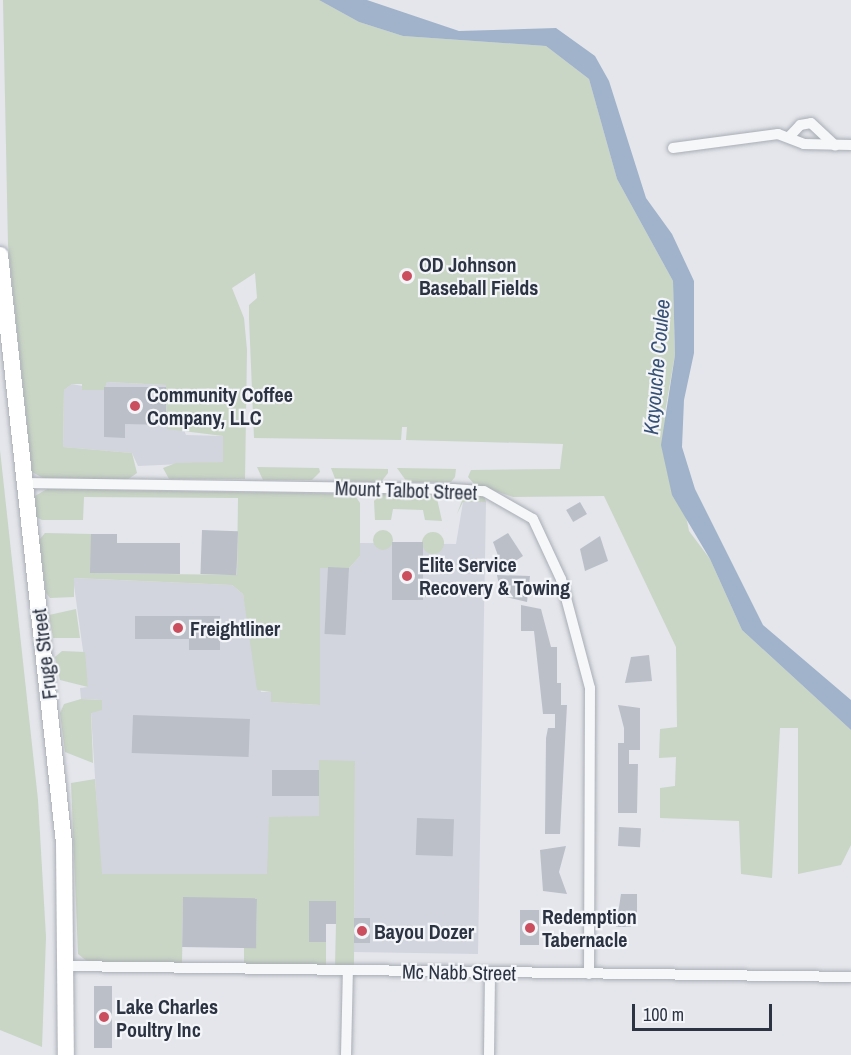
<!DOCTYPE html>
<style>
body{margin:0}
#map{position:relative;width:851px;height:1055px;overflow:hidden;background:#e4e6eb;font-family:"Archivo Narrow",sans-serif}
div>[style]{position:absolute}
.built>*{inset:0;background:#d2d5dd}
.green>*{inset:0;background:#c9d5c5}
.round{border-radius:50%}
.water>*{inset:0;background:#a0b3ca}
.building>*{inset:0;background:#bbbfc8;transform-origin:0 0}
.roads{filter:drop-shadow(0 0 2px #a9adb5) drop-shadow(0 0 2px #a9adb5)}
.street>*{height:10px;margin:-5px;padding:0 5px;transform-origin:5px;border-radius:5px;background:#f6f7f9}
.primary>*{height:16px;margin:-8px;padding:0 8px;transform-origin:8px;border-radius:8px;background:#fff}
.dots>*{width:16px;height:16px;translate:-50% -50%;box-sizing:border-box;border:3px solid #f3f5f8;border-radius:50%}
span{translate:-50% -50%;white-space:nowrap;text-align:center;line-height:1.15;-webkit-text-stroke:4.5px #f3f5f8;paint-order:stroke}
.poi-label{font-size:20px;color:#2c3443;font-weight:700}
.left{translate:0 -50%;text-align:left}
.street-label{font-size:20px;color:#2c3443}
.water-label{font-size:21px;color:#375176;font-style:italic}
.scale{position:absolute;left:632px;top:1004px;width:140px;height:27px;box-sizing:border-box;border:3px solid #2c3443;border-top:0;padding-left:8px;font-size:18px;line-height:21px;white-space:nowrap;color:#2c3443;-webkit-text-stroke:4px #f3f5f8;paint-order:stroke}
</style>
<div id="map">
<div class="built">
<i style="clip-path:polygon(107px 382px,166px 385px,186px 435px,223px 436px,224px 462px,138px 466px,132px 453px,63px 447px,64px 390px,72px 384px,103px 390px)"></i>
<i style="clip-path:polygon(463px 502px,486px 502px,478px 954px,354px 952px,355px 761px,319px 816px,267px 874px,101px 874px,91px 712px,102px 700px,81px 699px,80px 688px,88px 687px,73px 578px,232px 585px,243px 594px,261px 692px,271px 692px,271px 702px,320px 705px,320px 567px,349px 568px,360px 556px,360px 543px,456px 544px)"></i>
</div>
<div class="green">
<i style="clip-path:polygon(3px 0,319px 0,359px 22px,403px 36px,546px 46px,589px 79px,617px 179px,673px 281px,675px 355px,665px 412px,689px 531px,710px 559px,742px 630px,851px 730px,851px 845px,841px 865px,798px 874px,798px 728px,780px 728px,772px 878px,741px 874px,739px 821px,660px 818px,660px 788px,675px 786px,676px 757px,659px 758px,660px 729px,677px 727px,676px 647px,604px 496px,513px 497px,474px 484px,468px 477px,471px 470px,560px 469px,563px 444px,406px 440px,407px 427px,402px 427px,401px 440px,254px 438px,249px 318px,249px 305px,257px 298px,255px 273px,232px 288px,244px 318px,247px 350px,245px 479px,169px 479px,163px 468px,176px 463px,223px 462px,223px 436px,167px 429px,166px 385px,107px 382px,104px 390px,82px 390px,82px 384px,72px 384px,64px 390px,63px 447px,132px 453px,137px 473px,127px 480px,43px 478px,32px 472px,8px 245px)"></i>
<i style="clip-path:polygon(0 450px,38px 800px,46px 937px,42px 1047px,0 1030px)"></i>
<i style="clip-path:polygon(257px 467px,319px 468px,320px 472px,312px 480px,263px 480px)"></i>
<i style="clip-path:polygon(331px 468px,388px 469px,388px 473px,381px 482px,336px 481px)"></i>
<i style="clip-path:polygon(397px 468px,456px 469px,455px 477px,451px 482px,407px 482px)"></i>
<i style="clip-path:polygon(47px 489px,354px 494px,360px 503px,360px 556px,349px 568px,320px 568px,320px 705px,271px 702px,271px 692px,257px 690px,243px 594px,232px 585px,74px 578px,74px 597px,50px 598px,46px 593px,39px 540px,45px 533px,91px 534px,91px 573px,237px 575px,238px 498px,84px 497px,83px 520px,42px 520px,36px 517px,35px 496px)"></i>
<i style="clip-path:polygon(382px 493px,436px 494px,442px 521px,425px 520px,423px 510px,393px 509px,391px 520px,375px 520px,374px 501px)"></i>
<i style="clip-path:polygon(464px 495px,484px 496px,486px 502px,463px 502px,457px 514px)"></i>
<i class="round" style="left:373px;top:530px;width:20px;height:20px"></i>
<i class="round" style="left:422px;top:532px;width:22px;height:22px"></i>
<i style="clip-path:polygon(76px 609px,80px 638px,53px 638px,49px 615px)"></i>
<i style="clip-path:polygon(62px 651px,85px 652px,88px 687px,60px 680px,55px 657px)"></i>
<i style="clip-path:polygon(81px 699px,102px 700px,102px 710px,91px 713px,93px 763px,65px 752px,60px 713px,64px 704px)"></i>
<i style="clip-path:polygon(319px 760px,355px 761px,354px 966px,335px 966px,336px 924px,309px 901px,309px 941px,326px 942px,326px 965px,244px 965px,244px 948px,256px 948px,257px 899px,183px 898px,182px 963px,88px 962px,78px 954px,71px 783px,95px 779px,102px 874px,267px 874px,269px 817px,319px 816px)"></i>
</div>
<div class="water">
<i style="clip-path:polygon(319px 0,367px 0,459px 31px,556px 28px,595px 56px,609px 81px,646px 198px,672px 234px,694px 281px,694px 353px,684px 400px,682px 447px,695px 489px,763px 625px,851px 700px,851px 730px,742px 630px,710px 559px,672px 495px,661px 445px,675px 355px,673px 281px,617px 179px,589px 79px,546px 46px,403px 36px,359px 22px)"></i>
</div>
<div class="building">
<i style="clip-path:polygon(104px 387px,166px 387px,166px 425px,125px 424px,125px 438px,104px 437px)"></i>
<i style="left:580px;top:502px;width:14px;height:16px;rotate:60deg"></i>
<i style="left:202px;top:530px;width:36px;height:44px;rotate:2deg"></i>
<i style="clip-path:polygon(508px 533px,523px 556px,503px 569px,493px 542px)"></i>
<i style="clip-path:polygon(91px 534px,117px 534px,117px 543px,180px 543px,180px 574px,90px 573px)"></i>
<i style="clip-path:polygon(600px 536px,608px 561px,585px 571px,580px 549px)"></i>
<i style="left:392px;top:542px;width:31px;height:58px"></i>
<i style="left:328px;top:567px;width:21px;height:67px;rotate:3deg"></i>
<i style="clip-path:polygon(497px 575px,530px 576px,527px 602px,501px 596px)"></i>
<i style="clip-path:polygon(521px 605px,541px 609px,551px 647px,557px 647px,557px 683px,561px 683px,561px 705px,567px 705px,560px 834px,545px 834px,546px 738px,548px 728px,555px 728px,555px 714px,543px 714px,534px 631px,521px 631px)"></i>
<i style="clip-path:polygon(135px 616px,220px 616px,220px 650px,189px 650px,189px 639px,135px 639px)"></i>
<i style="clip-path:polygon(649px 655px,652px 681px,625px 683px,631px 657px)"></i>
<i style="clip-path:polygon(618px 705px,640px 708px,640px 750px,629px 750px,629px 764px,638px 764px,637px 813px,618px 813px,618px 743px,624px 743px,624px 728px)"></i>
<i style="left:133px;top:715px;width:117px;height:38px;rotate:2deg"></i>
<i style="left:272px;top:770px;width:47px;height:26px"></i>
<i style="left:417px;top:818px;width:37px;height:37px;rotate:2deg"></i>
<i style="left:619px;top:827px;width:22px;height:19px;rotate:3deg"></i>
<i style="clip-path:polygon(566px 846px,559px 872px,567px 894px,543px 891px,540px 850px)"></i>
<i style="clip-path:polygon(621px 894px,637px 894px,637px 920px,631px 920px,631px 927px,616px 927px)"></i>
<i style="left:183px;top:897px;width:74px;height:50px;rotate:1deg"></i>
<i style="clip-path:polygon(309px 901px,336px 901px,336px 924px,326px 924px,326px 942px,309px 942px)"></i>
<i style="left:520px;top:910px;width:19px;height:35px"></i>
<i style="left:354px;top:918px;width:16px;height:25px"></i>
<i style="left:94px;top:986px;width:18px;height:62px"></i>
</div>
<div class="roads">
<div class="street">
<i style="left:789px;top:137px;width:16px;rotate:-47deg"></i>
<i style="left:800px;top:125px;width:11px;rotate:-10deg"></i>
<i style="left:811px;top:123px;width:33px;rotate:43deg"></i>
<i style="left:673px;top:148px;width:106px;rotate:-7.6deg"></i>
<i style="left:778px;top:134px;width:28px;rotate:21deg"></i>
<i style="left:804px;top:144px;width:47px;rotate:1.2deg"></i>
<i style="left:23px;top:483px;width:430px;rotate:0.8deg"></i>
<i style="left:453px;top:489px;width:31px;rotate:4deg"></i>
<i style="left:484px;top:491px;width:56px;rotate:29.7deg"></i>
<i style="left:533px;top:519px;width:66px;rotate:65deg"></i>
<i style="left:561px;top:579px;width:113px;rotate:75.1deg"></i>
<i style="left:590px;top:688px;width:286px;rotate:90.2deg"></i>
<i style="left:66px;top:966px;width:785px;rotate:0.8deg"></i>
<i style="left:346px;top:1055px;width:85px;rotate:-88.7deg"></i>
<i style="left:489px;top:1055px;width:82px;rotate:-89.3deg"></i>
</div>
<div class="primary">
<i style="left:0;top:255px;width:591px;rotate:83.79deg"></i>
<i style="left:64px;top:843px;width:212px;rotate:89.5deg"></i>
</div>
</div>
<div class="dots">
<i style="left:407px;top:276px;background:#cb4e5e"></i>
<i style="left:135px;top:406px;background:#cb4e5e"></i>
<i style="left:407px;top:576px;background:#cb4e5e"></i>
<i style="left:178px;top:628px;background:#cb4e5e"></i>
<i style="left:530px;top:928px;background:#cb4e5e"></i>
<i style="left:362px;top:931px;background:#cb4e5e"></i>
<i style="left:104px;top:1017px;background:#cb4e5e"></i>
</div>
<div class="poi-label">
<span class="left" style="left:419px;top:276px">OD Johnson<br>Baseball Fields</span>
<span class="left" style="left:147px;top:406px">Community Coffee<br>Company, LLC</span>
<span class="left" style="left:419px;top:576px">Elite Service<br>Recovery &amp; Towing</span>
<span class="left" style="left:190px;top:628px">Freightliner</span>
<span class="left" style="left:542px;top:928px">Redemption<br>Tabernacle</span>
<span class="left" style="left:374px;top:931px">Bayou Dozer</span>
<span class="left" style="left:116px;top:1018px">Lake Charles<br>Poultry Inc</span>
</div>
<div class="street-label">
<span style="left:406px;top:490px;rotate:2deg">Mount Talbot Street</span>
<span style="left:44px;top:654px;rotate:-97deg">Fruge Street</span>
<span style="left:459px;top:972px;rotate:1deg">Mc Nabb Street</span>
</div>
<div class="water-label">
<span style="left:657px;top:367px;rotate:-85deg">Kayouche Coulee</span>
</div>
<div class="scale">100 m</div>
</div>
